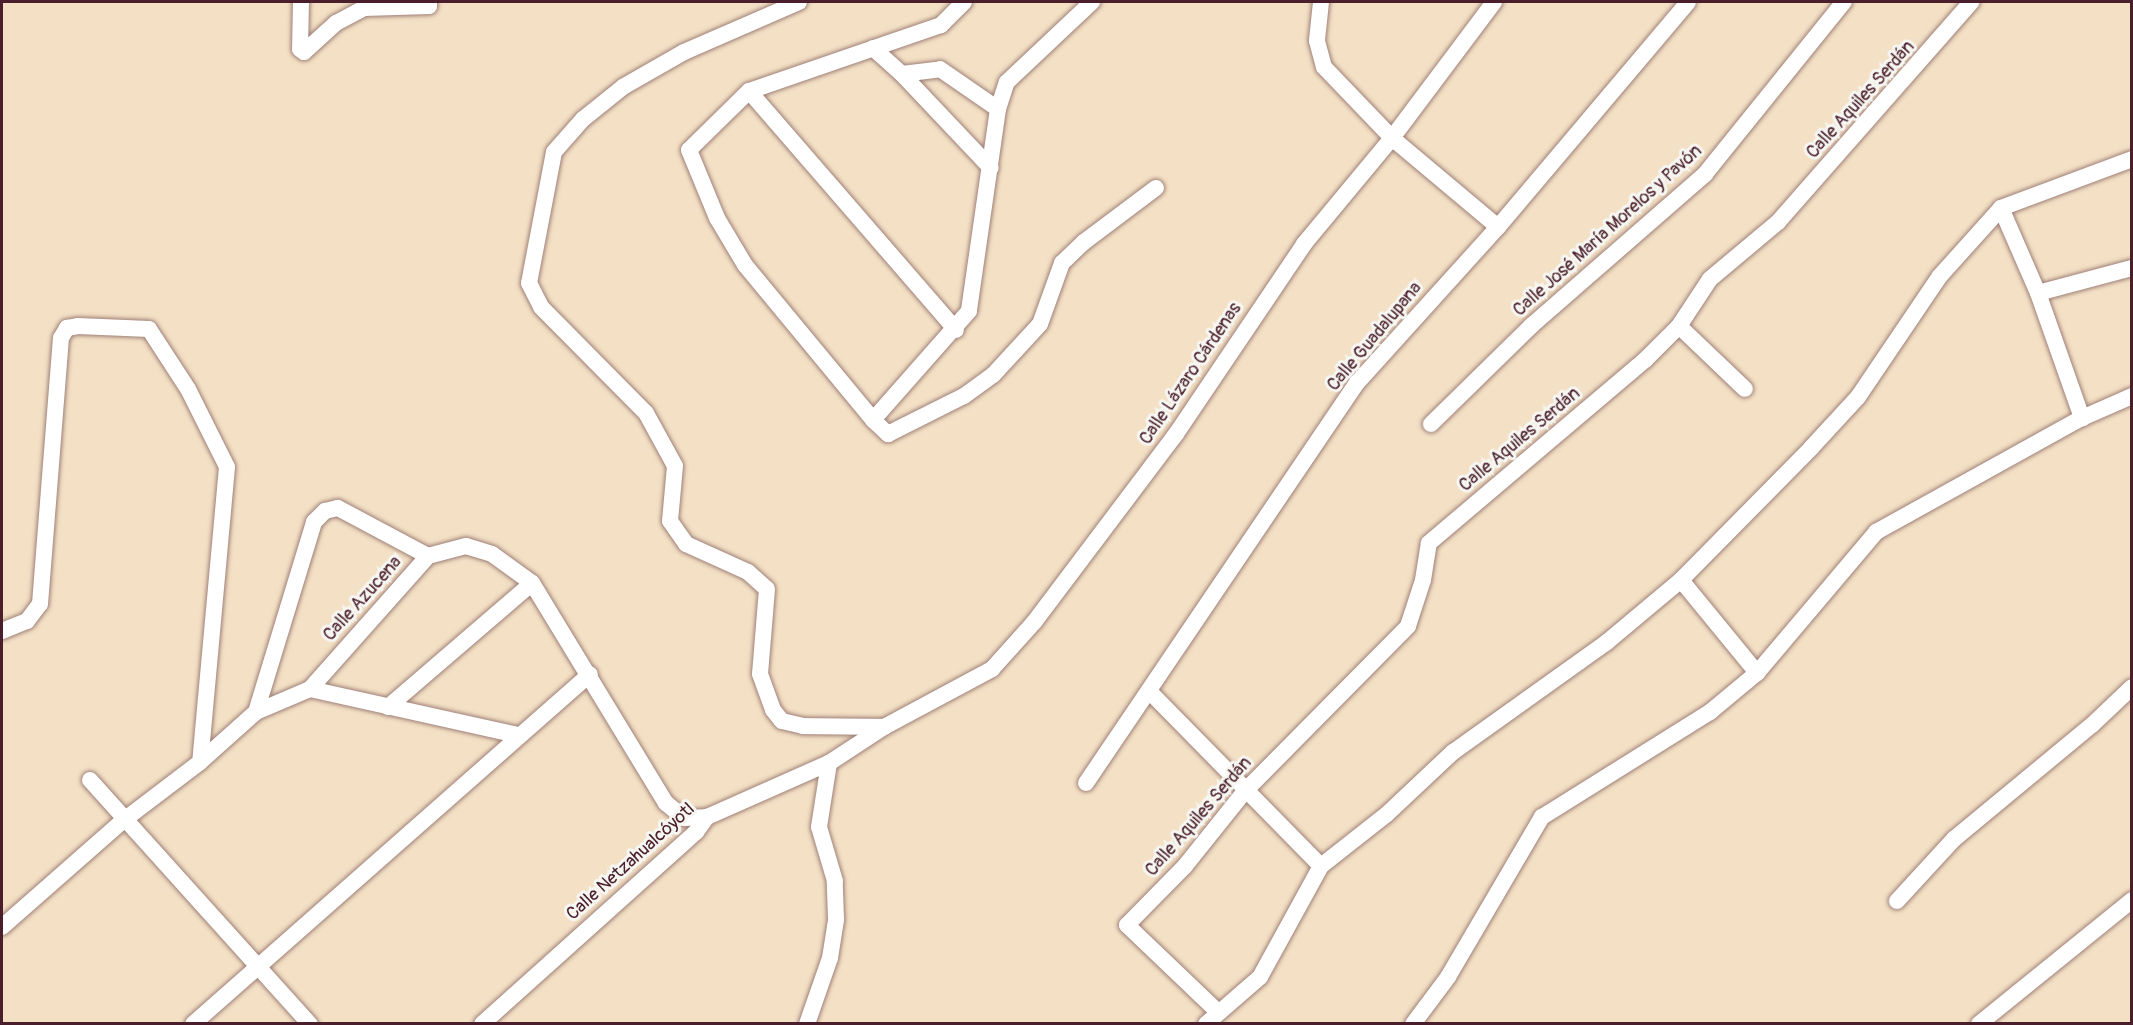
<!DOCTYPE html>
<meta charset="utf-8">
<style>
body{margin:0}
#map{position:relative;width:2133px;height:1025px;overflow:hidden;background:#f4e0c5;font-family:Pangolin,sans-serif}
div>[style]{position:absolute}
.roads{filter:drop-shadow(0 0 2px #9f8078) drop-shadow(0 0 2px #9f8078)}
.street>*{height:16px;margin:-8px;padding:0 8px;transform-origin:8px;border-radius:8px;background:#fff}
span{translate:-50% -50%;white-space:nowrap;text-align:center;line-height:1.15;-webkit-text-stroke:6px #f6f6f2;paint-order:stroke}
.street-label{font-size:18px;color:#4a1f2b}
.frame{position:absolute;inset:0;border:3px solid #4a1f2b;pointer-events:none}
</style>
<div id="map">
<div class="roads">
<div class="street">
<i style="left:301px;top:2px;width:47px;rotate:91.2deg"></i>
<i style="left:300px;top:49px;width:5px;rotate:37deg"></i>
<i style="left:304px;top:52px;width:43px;rotate:-42.2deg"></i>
<i style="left:336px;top:23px;width:32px;rotate:-28deg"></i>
<i style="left:364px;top:8px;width:65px;rotate:-1.8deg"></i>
<i style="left:429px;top:6px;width:4px;rotate:-90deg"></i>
<i style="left:799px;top:2px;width:125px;rotate:156.5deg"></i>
<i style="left:684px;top:52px;width:70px;rotate:150.2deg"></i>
<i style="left:623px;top:87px;width:51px;rotate:141.3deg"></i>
<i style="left:583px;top:119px;width:44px;rotate:131.3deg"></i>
<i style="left:554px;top:152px;width:133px;rotate:100.8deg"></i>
<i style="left:529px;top:283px;width:27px;rotate:63deg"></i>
<i style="left:541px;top:307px;width:149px;rotate:45.3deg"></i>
<i style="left:646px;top:413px;width:60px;rotate:61.3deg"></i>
<i style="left:675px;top:466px;width:55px;rotate:95.2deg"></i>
<i style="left:670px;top:521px;width:28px;rotate:55deg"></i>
<i style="left:686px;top:544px;width:68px;rotate:24.3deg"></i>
<i style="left:748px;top:572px;width:25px;rotate:42deg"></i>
<i style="left:767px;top:589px;width:85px;rotate:94.7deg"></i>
<i style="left:760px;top:674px;width:38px;rotate:70deg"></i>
<i style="left:773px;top:710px;width:14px;rotate:51deg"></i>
<i style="left:782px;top:721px;width:22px;rotate:13deg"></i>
<i style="left:803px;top:726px;width:81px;rotate:0.7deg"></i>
<i style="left:964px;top:2px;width:33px;rotate:135deg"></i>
<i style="left:941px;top:25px;width:203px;rotate:161deg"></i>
<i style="left:749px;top:91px;width:84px;rotate:135.5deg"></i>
<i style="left:689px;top:150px;width:74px;rotate:67.6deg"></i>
<i style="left:717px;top:218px;width:55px;rotate:59.2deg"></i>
<i style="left:745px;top:265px;width:201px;rotate:50.4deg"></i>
<i style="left:873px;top:420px;width:21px;rotate:43deg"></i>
<i style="left:888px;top:434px;width:85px;rotate:-26.6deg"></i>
<i style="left:964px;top:396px;width:36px;rotate:-36deg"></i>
<i style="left:993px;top:375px;width:69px;rotate:-47.3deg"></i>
<i style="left:1040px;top:324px;width:65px;rotate:-70.2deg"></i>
<i style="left:1062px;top:263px;width:30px;rotate:-44deg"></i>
<i style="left:1084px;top:242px;width:90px;rotate:-36.9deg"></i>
<i style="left:1321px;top:2px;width:39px;rotate:96deg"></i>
<i style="left:1317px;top:41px;width:27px;rotate:75deg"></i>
<i style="left:1324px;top:67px;width:98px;rotate:46.2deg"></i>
<i style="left:1392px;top:138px;width:138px;rotate:40deg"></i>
<i style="left:873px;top:48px;width:39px;rotate:42deg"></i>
<i style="left:902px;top:74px;width:38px;rotate:-7deg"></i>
<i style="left:940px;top:69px;width:70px;rotate:34.6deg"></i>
<i style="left:998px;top:109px;width:204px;rotate:98.2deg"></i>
<i style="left:969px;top:311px;width:145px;rotate:131.4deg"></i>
<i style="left:902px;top:74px;width:129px;rotate:46.6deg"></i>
<i style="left:749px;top:91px;width:316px;rotate:49.1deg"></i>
<i style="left:998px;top:109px;width:28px;rotate:-72deg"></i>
<i style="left:1007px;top:82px;width:117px;rotate:-43.3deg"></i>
<i style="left:2001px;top:208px;width:93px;rotate:66.5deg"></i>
<i style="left:2038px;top:293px;width:133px;rotate:70.6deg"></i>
<i style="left:2038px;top:293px;width:97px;rotate:-14.9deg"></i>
<i style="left:1679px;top:326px;width:91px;rotate:43.7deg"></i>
<i style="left:1431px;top:424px;width:140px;rotate:-44.4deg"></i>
<i style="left:1531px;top:326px;width:231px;rotate:-41.1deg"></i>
<i style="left:1705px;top:174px;width:221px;rotate:-51.1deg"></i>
<i style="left:1681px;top:580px;width:120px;rotate:50.7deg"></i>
<i style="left:2px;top:631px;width:27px;rotate:-22deg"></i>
<i style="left:27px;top:621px;width:21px;rotate:-53deg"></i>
<i style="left:40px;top:604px;width:267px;rotate:-85.5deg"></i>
<i style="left:61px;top:338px;width:12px;rotate:-59deg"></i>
<i style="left:67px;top:328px;width:11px;rotate:-10deg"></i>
<i style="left:78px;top:326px;width:71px;rotate:2.4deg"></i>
<i style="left:149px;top:329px;width:72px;rotate:57deg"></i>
<i style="left:188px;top:389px;width:87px;rotate:63.4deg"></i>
<i style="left:227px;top:467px;width:296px;rotate:95.2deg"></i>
<i style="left:310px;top:689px;width:212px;rotate:12.5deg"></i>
<i style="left:1150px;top:692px;width:244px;rotate:45.5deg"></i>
<i style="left:388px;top:707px;width:190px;rotate:-40.7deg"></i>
<i style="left:256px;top:712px;width:199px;rotate:-73deg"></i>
<i style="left:314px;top:522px;width:16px;rotate:-45deg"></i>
<i style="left:325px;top:511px;width:13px;rotate:-13deg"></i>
<i style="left:338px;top:508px;width:102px;rotate:28.1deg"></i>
<i style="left:90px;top:780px;width:329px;rotate:48deg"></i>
<i style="left:1086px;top:783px;width:483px;rotate:-55.9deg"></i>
<i style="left:1357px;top:383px;width:210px;rotate:-47.9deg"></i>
<i style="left:1498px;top:227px;width:294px;rotate:-49.8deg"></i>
<i style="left:1897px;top:901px;width:84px;rotate:-47.4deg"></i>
<i style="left:1954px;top:839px;width:179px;rotate:-39.6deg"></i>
<i style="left:2092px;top:725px;width:55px;rotate:-43.5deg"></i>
<i style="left:2px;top:927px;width:162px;rotate:-41.3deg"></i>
<i style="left:124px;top:820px;width:96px;rotate:-37.3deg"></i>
<i style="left:200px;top:762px;width:75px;rotate:-41.8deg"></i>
<i style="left:256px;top:712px;width:59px;rotate:-23.1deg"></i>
<i style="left:310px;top:689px;width:178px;rotate:-48.4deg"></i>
<i style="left:428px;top:556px;width:39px;rotate:-15deg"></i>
<i style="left:466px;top:546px;width:27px;rotate:17deg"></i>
<i style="left:492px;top:554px;width:49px;rotate:35.9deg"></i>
<i style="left:532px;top:583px;width:258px;rotate:58.7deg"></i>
<i style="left:666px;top:803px;width:23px;rotate:40deg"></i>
<i style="left:684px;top:818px;width:23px;rotate:-2deg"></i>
<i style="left:1218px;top:1012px;width:126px;rotate:-136.3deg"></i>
<i style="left:1127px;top:925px;width:83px;rotate:-45.5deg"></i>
<i style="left:1185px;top:866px;width:96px;rotate:-51.3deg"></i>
<i style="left:1245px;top:791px;width:232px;rotate:-45.3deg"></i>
<i style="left:1408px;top:626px;width:48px;rotate:-71.9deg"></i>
<i style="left:1423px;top:580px;width:37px;rotate:-81deg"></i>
<i style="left:1429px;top:543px;width:283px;rotate:-40.3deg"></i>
<i style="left:1645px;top:360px;width:48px;rotate:-45deg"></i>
<i style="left:1679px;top:326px;width:56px;rotate:-56.6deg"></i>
<i style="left:1710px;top:279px;width:89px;rotate:-40deg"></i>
<i style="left:1778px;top:222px;width:293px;rotate:-48.7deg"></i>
<i style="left:193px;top:1024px;width:529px;rotate:-41.4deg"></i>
<i style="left:482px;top:1024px;width:288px;rotate:-41.9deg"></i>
<i style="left:696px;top:832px;width:19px;rotate:-54deg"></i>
<i style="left:707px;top:817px;width:133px;rotate:-23.9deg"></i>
<i style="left:829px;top:763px;width:66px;rotate:-33.2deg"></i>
<i style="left:884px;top:727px;width:123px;rotate:-28.2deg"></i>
<i style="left:992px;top:669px;width:64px;rotate:-48.1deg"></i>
<i style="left:1035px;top:621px;width:234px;rotate:-53deg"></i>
<i style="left:1176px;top:434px;width:229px;rotate:-56deg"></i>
<i style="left:1304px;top:244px;width:138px;rotate:-50.3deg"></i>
<i style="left:1392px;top:138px;width:170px;rotate:-53.1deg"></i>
<i style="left:807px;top:1024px;width:70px;rotate:-70.8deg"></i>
<i style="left:830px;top:958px;width:39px;rotate:-81deg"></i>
<i style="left:836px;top:919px;width:38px;rotate:-92deg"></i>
<i style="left:835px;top:881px;width:56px;rotate:-106.5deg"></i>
<i style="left:819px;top:827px;width:65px;rotate:-81.1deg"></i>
<i style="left:1206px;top:1024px;width:72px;rotate:-41deg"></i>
<i style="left:1260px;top:977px;width:127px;rotate:-61.2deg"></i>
<i style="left:1321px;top:866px;width:84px;rotate:-38.2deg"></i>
<i style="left:1387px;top:814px;width:91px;rotate:-43.2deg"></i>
<i style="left:1453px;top:752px;width:189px;rotate:-35.5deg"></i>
<i style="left:1607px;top:642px;width:97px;rotate:-40deg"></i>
<i style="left:1681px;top:580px;width:185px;rotate:-45.4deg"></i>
<i style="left:1811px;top:448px;width:69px;rotate:-47.3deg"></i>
<i style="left:1858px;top:397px;width:146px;rotate:-55.9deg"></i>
<i style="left:1940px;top:276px;width:91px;rotate:-48.1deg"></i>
<i style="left:2001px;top:208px;width:140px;rotate:-20.5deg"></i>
<i style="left:1413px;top:1024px;width:59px;rotate:-53.3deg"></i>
<i style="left:1448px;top:977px;width:186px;rotate:-59.6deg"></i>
<i style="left:1542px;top:817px;width:198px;rotate:-32deg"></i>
<i style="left:1710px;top:712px;width:61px;rotate:-39.7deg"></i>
<i style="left:1757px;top:673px;width:185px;rotate:-49.8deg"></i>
<i style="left:1876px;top:532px;width:235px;rotate:-29deg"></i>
<i style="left:2082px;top:418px;width:55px;rotate:-23.7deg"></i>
<i style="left:1979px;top:1024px;width:197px;rotate:-39deg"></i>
</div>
</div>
<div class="street-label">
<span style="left:1861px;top:100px;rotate:-48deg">Calle Aquiles Serdán</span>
<span style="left:1608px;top:231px;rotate:-42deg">Calle José María Morelos y Pavón</span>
<span style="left:1375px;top:337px;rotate:-50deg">Calle Guadalupana</span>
<span style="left:1191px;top:374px;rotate:-56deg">Calle Lázaro Cárdenas</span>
<span style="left:1520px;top:440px;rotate:-40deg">Calle Aquiles Serdán</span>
<span style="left:363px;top:599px;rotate:-48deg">Calle Azucena</span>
<span style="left:1199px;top:817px;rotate:-49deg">Calle Aquiles Serdán</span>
<span style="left:631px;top:862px;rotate:-42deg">Calle Netzahualcóyotl</span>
</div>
<div class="frame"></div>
</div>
